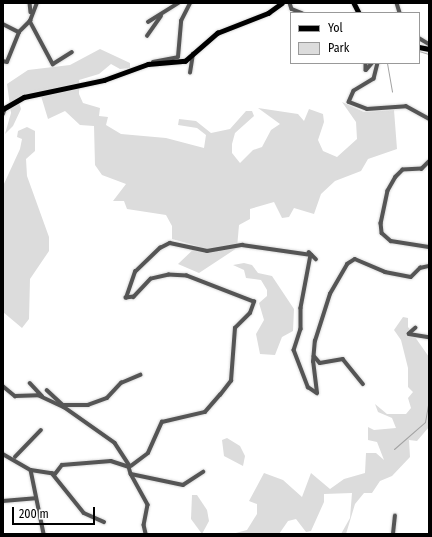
<!DOCTYPE html>
<style>
body{margin:0}
#map{position:relative;width:432px;height:537px;overflow:hidden;background:#fff;font-family:"Fira Sans Condensed",sans-serif}
div>[style]{position:absolute}
.green>*{inset:0;background:#dcdcdc}
.stream>*{height:1px;margin:-0.5px;padding:0 0.5px;transform-origin:0.5px;border-radius:0.5px;background:#a3a3a3}
.roads{filter:drop-shadow(0 0 1px #dbdbdb) drop-shadow(0 0 1px #dbdbdb)}
.minor>*{height:3.5px;margin:-1.75px;padding:0 1.75px;transform-origin:1.75px;border-radius:1.75px;background:#555}
.major>*{height:4.5px;margin:-2.25px;padding:0 2.25px;transform-origin:2.25px;border-radius:2.25px;background:#000}
span{translate:-50% -50%;white-space:nowrap;text-align:center;line-height:1.15;-webkit-text-stroke:3px #fff;paint-order:stroke}
.frame{position:absolute;inset:0;border:4px solid #000;pointer-events:none}
.legend{position:absolute;left:290px;top:12px;width:130px;height:52px;box-sizing:border-box;background:#fff;border:1px solid #999;margin:0;padding:5px 7px;list-style:none;font-size:12px;color:#000}
.legend li{display:flex;align-items:center;gap:8px;height:20px}
.legend b{width:20px;border:1px solid #999}
.scale{position:absolute;left:12px;top:507px;width:83px;height:18px;box-sizing:border-box;border:2px solid #000;border-top:0;padding-left:5px;font-size:12px;line-height:14px;white-space:nowrap;color:#000;-webkit-text-stroke:3px #fff;paint-order:stroke}
</style>
<div id="map">
<div class="green">
<i style="clip-path:polygon(100px 49px,130px 63px,130px 68px,120px 69px,111px 64px,99px 74px,79px 80px,79px 94px,83px 103px,100px 108px,99px 116px,108px 117px,106px 125px,121px 134px,166px 138px,204px 148px,206px 135px,197px 128px,178px 125px,179px 119px,196px 121px,211px 133px,230px 129px,246px 111px,252px 111px,254px 116px,235px 133px,232px 144px,232px 153px,240px 163px,253px 150px,262px 147px,271px 130px,280px 124px,258px 108px,298px 114px,304px 121px,309px 109px,323px 114px,324px 122px,318px 140px,323px 151px,337px 157px,357px 139px,356px 122px,342px 102px,364px 112px,394px 110px,397px 149px,368px 159px,361px 171px,335px 181px,321px 194px,314px 214px,294px 208px,289px 217px,282px 218px,274px 202px,250px 209px,250px 219px,239px 225px,237px 248px,199px 273px,178px 264px,197px 246px,172px 239px,172px 226px,166px 215px,127px 209px,124px 201px,113px 201px,126px 184px,102px 175px,95px 165px,94px 126px,80px 125px,65px 111px,48px 119px,41px 96px,19px 102px,21px 109px,13px 126px,5px 134px,11px 113px,7px 84px,28px 70px,70px 65px)"></i>
<i style="clip-path:polygon(27px 127px,35px 131px,35px 151px,26px 159px,27px 176px,49px 237px,49px 251px,30px 279px,29px 319px,22px 328px,3px 312px,3px 186px,20px 149px,22px 139px,17px 137px,18px 131px)"></i>
<i style="clip-path:polygon(244px 263px,252px 265px,258px 273px,272px 276px,294px 309px,293px 331px,282px 337px,275px 355px,260px 354px,256px 334px,264px 320px,259px 303px,267px 296px,267px 290px,261px 280px,246px 278px,244px 270px,233px 265px)"></i>
<i style="clip-path:polygon(403px 317px,408px 318px,408px 327px,429px 357px,429px 427px,417px 441px,409px 440px,410px 457px,392px 476px,380px 481px,372px 493px,364px 493px,355px 504px,346px 534px,341px 534px,350px 518px,352px 493px,324px 494px,324px 502px,311px 531px,306px 532px,296px 519px,288px 521px,279px 534px,232px 534px,247px 530px,257px 514px,257px 504px,249px 501px,264px 473px,283px 480px,302px 497px,311px 473px,330px 489px,344px 479px,365px 473px,366px 453px,376px 453px,384px 460px,377px 442px,368px 440px,368px 427px,374px 430px,396px 428px,392px 418px,378px 412px,375px 404px,387px 414px,406px 414px,411px 408px,408px 398px,413px 392px,408px 387px,408px 368px,401px 340px,394px 330px)"></i>
<i style="clip-path:polygon(227px 438px,240px 446px,245px 456px,243px 466px,224px 456px,222px 440px)"></i>
<i style="clip-path:polygon(192px 495px,197px 495px,207px 510px,209px 521px,202px 534px,191px 519px)"></i>
</div>
<div class="stream">
<i style="left:419px;top:51px;width:10px;rotate:17deg"></i>
<i style="left:387px;top:63px;width:29px;rotate:80deg"></i>
<i style="left:394px;top:449px;width:41px;rotate:-41.1deg"></i>
<i style="left:425px;top:422px;width:23px;rotate:-80deg"></i>
</div>
<div class="roads">
<div class="minor">
<i style="left:30px;top:3px;width:9px;rotate:84deg"></i>
<i style="left:290px;top:3px;width:6px;rotate:72deg"></i>
<i style="left:292px;top:9px;width:11px;rotate:22deg"></i>
<i style="left:397px;top:3px;width:10px;rotate:73deg"></i>
<i style="left:30px;top:21px;width:19px;rotate:-69deg"></i>
<i style="left:148px;top:22px;width:36px;rotate:-32deg"></i>
<i style="left:3px;top:24px;width:18px;rotate:27deg"></i>
<i style="left:147px;top:36px;width:24px;rotate:-55deg"></i>
<i style="left:419px;top:38px;width:12px;rotate:31deg"></i>
<i style="left:3px;top:61px;width:4px;rotate:14deg"></i>
<i style="left:7px;top:62px;width:32px;rotate:-68deg"></i>
<i style="left:19px;top:32px;width:16px;rotate:-45deg"></i>
<i style="left:30px;top:21px;width:49px;rotate:61.9deg"></i>
<i style="left:53px;top:64px;width:22px;rotate:-32deg"></i>
<i style="left:153px;top:62px;width:25px;rotate:-11deg"></i>
<i style="left:178px;top:57px;width:36px;rotate:-85deg"></i>
<i style="left:181px;top:21px;width:20px;rotate:-63deg"></i>
<i style="left:366px;top:63px;width:7px;rotate:90deg"></i>
<i style="left:366px;top:70px;width:9px;rotate:-49deg"></i>
<i style="left:378px;top:63px;width:16px;rotate:104deg"></i>
<i style="left:374px;top:79px;width:23px;rotate:149deg"></i>
<i style="left:354px;top:91px;width:12px;rotate:114deg"></i>
<i style="left:349px;top:102px;width:19px;rotate:21deg"></i>
<i style="left:367px;top:109px;width:39px;rotate:-4deg"></i>
<i style="left:406px;top:106px;width:26px;rotate:29deg"></i>
<i style="left:190px;top:73px;width:19px;rotate:-81deg"></i>
<i style="left:3px;top:114px;width:6px;rotate:-72deg"></i>
<i style="left:429px;top:162px;width:10px;rotate:135deg"></i>
<i style="left:422px;top:169px;width:19px;rotate:177deg"></i>
<i style="left:403px;top:170px;width:10px;rotate:135deg"></i>
<i style="left:396px;top:177px;width:16px;rotate:120deg"></i>
<i style="left:388px;top:191px;width:33px;rotate:102deg"></i>
<i style="left:381px;top:223px;width:10px;rotate:84deg"></i>
<i style="left:382px;top:233px;width:12px;rotate:42deg"></i>
<i style="left:391px;top:241px;width:38px;rotate:9deg"></i>
<i style="left:309px;top:252px;width:10px;rotate:45deg"></i>
<i style="left:416px;top:328px;width:9px;rotate:139deg"></i>
<i style="left:409px;top:334px;width:20px;rotate:9deg"></i>
<i style="left:314px;top:356px;width:9px;rotate:49deg"></i>
<i style="left:320px;top:363px;width:23px;rotate:-10deg"></i>
<i style="left:343px;top:359px;width:32px;rotate:51deg"></i>
<i style="left:30px;top:383px;width:18px;rotate:47deg"></i>
<i style="left:3px;top:386px;width:16px;rotate:40deg"></i>
<i style="left:15px;top:396px;width:23px;rotate:-2deg"></i>
<i style="left:38px;top:395px;width:29px;rotate:25deg"></i>
<i style="left:64px;top:407px;width:62px;rotate:35.2deg"></i>
<i style="left:115px;top:443px;width:27px;rotate:57deg"></i>
<i style="left:47px;top:390px;width:23px;rotate:43deg"></i>
<i style="left:64px;top:405px;width:24px"></i>
<i style="left:88px;top:405px;width:20px;rotate:-20deg"></i>
<i style="left:107px;top:398px;width:21px;rotate:-47deg"></i>
<i style="left:121px;top:383px;width:21px;rotate:-23deg"></i>
<i style="left:3px;top:454px;width:32px;rotate:30deg"></i>
<i style="left:31px;top:470px;width:24px;rotate:9deg"></i>
<i style="left:55px;top:474px;width:11px;rotate:-52deg"></i>
<i style="left:62px;top:465px;width:49px;rotate:-4.7deg"></i>
<i style="left:111px;top:461px;width:19px;rotate:18deg"></i>
<i style="left:129px;top:467px;width:7px;rotate:74deg"></i>
<i style="left:131px;top:474px;width:53px;rotate:11.9deg"></i>
<i style="left:183px;top:485px;width:24px;rotate:-33deg"></i>
<i style="left:15px;top:457px;width:37px;rotate:-46deg"></i>
<i style="left:131px;top:466px;width:21px;rotate:-37deg"></i>
<i style="left:148px;top:453px;width:34px;rotate:-66deg"></i>
<i style="left:162px;top:422px;width:44px;rotate:-13.1deg"></i>
<i style="left:205px;top:412px;width:23px;rotate:-49deg"></i>
<i style="left:220px;top:395px;width:18px;rotate:-52deg"></i>
<i style="left:231px;top:381px;width:53px;rotate:-85.7deg"></i>
<i style="left:235px;top:328px;width:21px;rotate:-45deg"></i>
<i style="left:250px;top:313px;width:12px;rotate:-70deg"></i>
<i style="left:254px;top:302px;width:72px;rotate:-158.8deg"></i>
<i style="left:187px;top:276px;width:18px;rotate:-177deg"></i>
<i style="left:169px;top:275px;width:18px;rotate:167deg"></i>
<i style="left:151px;top:279px;width:25px;rotate:133deg"></i>
<i style="left:134px;top:297px;width:8px;rotate:173deg"></i>
<i style="left:126px;top:298px;width:28px;rotate:-71deg"></i>
<i style="left:135px;top:272px;width:35px;rotate:-44deg"></i>
<i style="left:160px;top:248px;width:11px;rotate:-27deg"></i>
<i style="left:170px;top:243px;width:38px;rotate:12deg"></i>
<i style="left:207px;top:251px;width:36px;rotate:-10deg"></i>
<i style="left:242px;top:245px;width:70px;rotate:8.2deg"></i>
<i style="left:311px;top:255px;width:54px;rotate:100.7deg"></i>
<i style="left:301px;top:308px;width:21px;rotate:90deg"></i>
<i style="left:301px;top:329px;width:22px;rotate:108deg"></i>
<i style="left:294px;top:350px;width:40px;rotate:69deg"></i>
<i style="left:308px;top:387px;width:11px;rotate:34deg"></i>
<i style="left:317px;top:393px;width:31px;rotate:-97deg"></i>
<i style="left:313px;top:362px;width:21px;rotate:-85deg"></i>
<i style="left:315px;top:341px;width:49px;rotate:-72.3deg"></i>
<i style="left:330px;top:294px;width:34px;rotate:-60deg"></i>
<i style="left:347px;top:264px;width:9px;rotate:-32deg"></i>
<i style="left:355px;top:259px;width:33px;rotate:23deg"></i>
<i style="left:385px;top:272px;width:26px;rotate:11deg"></i>
<i style="left:411px;top:277px;width:13px;rotate:-45deg"></i>
<i style="left:420px;top:268px;width:9px;rotate:-13deg"></i>
<i style="left:31px;top:470px;width:65px;rotate:78.5deg"></i>
<i style="left:52px;top:473px;width:51px;rotate:51.3deg"></i>
<i style="left:84px;top:513px;width:22px;rotate:24deg"></i>
<i style="left:131px;top:474px;width:35px;rotate:61deg"></i>
<i style="left:148px;top:505px;width:20px;rotate:101deg"></i>
<i style="left:144px;top:525px;width:9px;rotate:77deg"></i>
<i style="left:3px;top:501px;width:32px;rotate:-5deg"></i>
<i style="left:393px;top:534px;width:18px;rotate:-84deg"></i>
</div>
<div class="major">
<i style="left:354px;top:3px;width:11px;rotate:63deg"></i>
<i style="left:419px;top:47px;width:10px;rotate:11deg"></i>
<i style="left:3px;top:109px;width:24px;rotate:-30deg"></i>
<i style="left:24px;top:97px;width:82px;rotate:-12deg"></i>
<i style="left:104px;top:80px;width:47px;rotate:-20deg"></i>
<i style="left:148px;top:64px;width:37px;rotate:-5deg"></i>
<i style="left:185px;top:61px;width:43px;rotate:-41.2deg"></i>
<i style="left:217px;top:33px;width:55px;rotate:-21.4deg"></i>
<i style="left:268px;top:13px;width:17px;rotate:-36deg"></i>
</div>
</div>
<div class="frame"></div>
<ul class="legend">
<li><b style="height:5px;background:#000"></b>Yol</li>
<li><b style="height:11px;background:#dcdcdc"></b>Park</li>
</ul>
<div class="scale">200 m</div>
</div>
